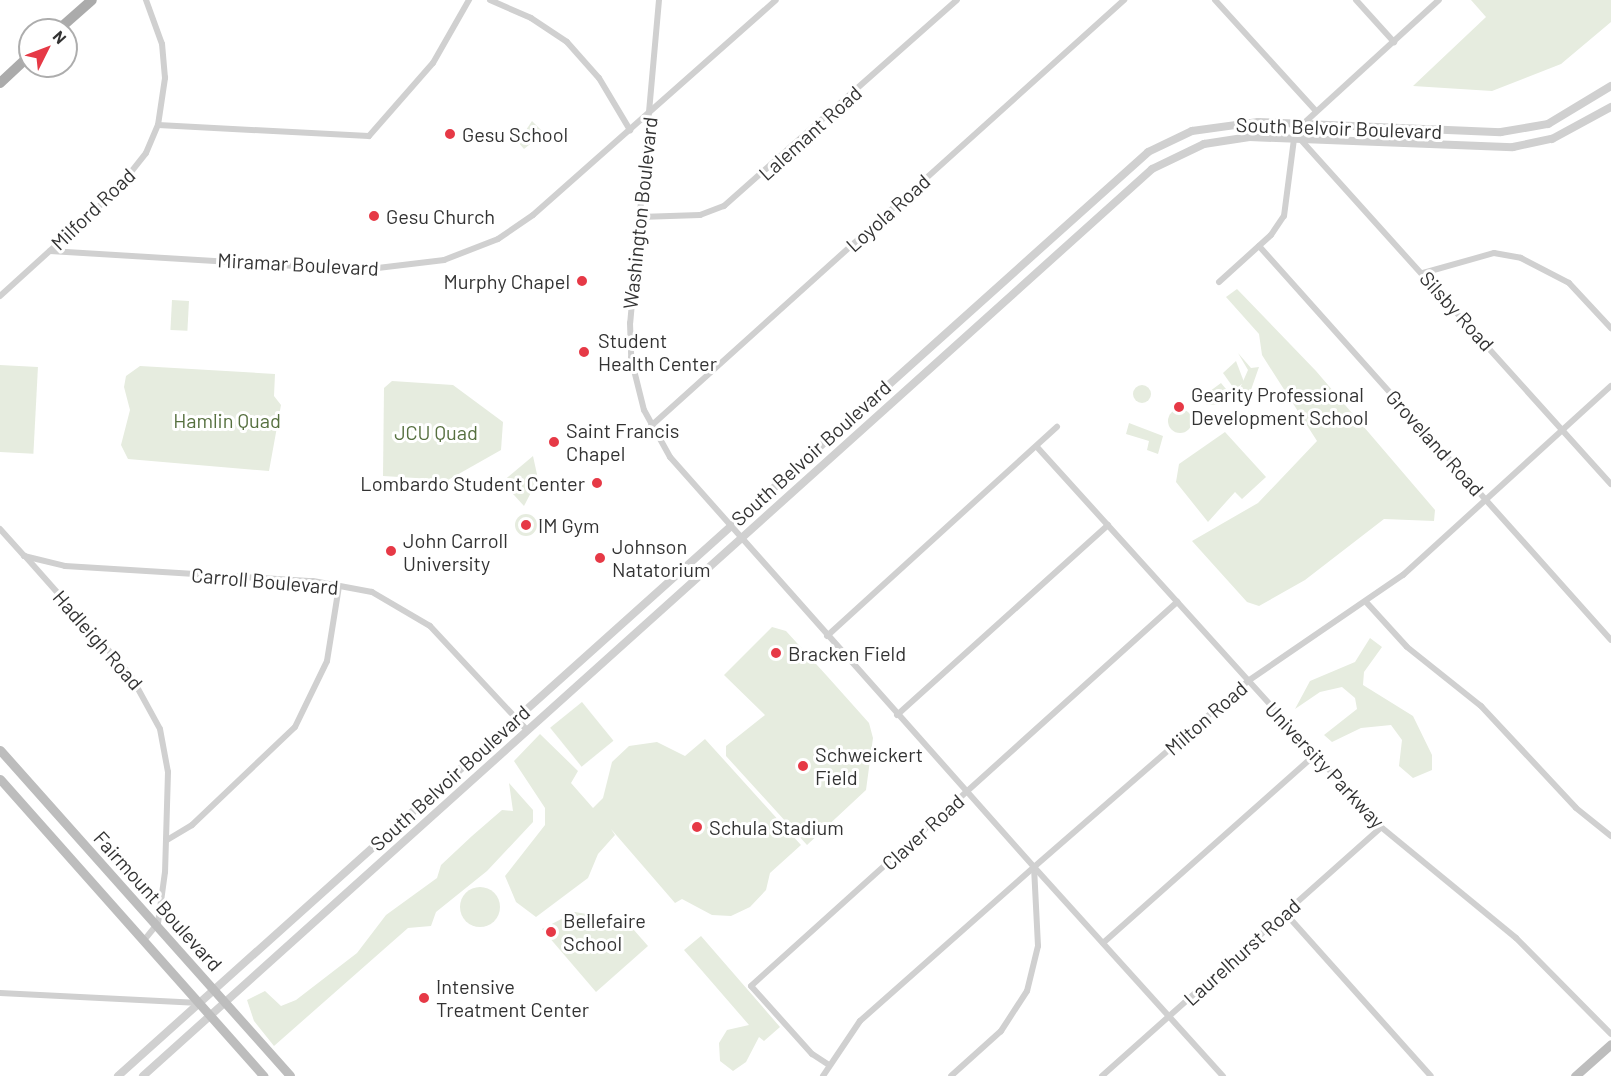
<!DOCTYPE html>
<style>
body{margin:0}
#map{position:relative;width:1611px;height:1076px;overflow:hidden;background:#fff;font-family:Barlow,sans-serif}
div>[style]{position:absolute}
.green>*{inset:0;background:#e6ecdf;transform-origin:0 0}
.round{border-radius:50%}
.minor>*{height:6px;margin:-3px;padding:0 3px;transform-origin:3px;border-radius:3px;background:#d0d0d0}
.tertiary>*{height:8px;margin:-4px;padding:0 4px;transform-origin:4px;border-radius:4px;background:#d0d0d0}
.secondary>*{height:9px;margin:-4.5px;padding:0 4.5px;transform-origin:4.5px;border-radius:4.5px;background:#bdbdbd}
.primary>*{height:10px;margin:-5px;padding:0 5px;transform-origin:5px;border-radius:5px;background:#ababab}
.dots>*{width:16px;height:16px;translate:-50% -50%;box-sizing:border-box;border:3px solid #fff;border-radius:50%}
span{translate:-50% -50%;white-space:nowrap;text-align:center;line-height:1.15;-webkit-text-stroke:6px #fff;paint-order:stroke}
.street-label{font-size:20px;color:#333}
.poi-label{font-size:20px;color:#333}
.left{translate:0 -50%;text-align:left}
.right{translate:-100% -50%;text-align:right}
.park-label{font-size:20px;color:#56703f}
.north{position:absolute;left:18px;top:18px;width:60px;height:60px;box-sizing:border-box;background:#fff;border:2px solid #adadad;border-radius:50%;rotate:48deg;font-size:16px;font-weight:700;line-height:24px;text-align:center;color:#333}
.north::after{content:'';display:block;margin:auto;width:21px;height:27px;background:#e63946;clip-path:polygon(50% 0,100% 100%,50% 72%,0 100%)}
</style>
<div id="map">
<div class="green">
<i style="clip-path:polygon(1471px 0,1611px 0,1611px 22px,1561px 64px,1492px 91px,1413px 86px,1486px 17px)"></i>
<i style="clip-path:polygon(532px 121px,544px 133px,524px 149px,518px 142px)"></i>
<i style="clip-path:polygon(1237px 289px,1316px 371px,1435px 510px,1434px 521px,1384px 519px,1305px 580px,1259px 606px,1247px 602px,1192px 541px,1258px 503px,1317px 441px,1262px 355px,1259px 334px,1226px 297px)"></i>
<i style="left:172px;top:300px;width:17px;height:30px;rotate:3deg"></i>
<i style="clip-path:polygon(1238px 353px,1251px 368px,1259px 367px,1246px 404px,1237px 395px,1248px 370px)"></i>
<i style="clip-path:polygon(1236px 361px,1244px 382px,1235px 390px,1223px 373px)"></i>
<i style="left:0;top:365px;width:38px;height:87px;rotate:3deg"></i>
<i style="clip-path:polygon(140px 366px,275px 374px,274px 396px,281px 405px,269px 471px,128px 459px,121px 445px,130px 410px,124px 387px,126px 376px)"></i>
<i style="clip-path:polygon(392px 381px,453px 385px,503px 422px,501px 450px,448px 480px,383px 476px,384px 388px)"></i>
<i style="clip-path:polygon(1221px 383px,1231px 395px,1222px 404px,1207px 405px,1196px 392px,1206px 394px)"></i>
<i class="round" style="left:1133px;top:385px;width:18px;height:18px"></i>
<i class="round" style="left:1168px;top:409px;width:24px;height:24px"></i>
<i style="clip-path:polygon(1129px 423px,1163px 436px,1158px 454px,1147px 450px,1149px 441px,1126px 434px)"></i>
<i style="clip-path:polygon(1225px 432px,1266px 477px,1242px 499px,1235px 492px,1208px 522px,1176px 482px,1179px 464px)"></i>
<i style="clip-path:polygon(533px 456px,538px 479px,524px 506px,502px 482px)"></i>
<i class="round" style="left:515px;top:514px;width:22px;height:22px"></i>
<i style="clip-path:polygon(772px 627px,786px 631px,827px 676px,869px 723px,873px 738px,866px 790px,807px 845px,726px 756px,726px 746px,765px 715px,724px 675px)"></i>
<i style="clip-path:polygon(1370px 638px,1382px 647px,1364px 672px,1363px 685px,1413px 716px,1432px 755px,1432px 770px,1413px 778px,1399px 766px,1402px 740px,1391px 725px,1361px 728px,1332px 742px,1324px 735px,1357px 709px,1355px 698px,1342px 687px,1320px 692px,1295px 709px,1310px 681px,1355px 662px)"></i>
<i style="left:582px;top:702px;width:50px;height:41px;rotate:51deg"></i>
<i style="clip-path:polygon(540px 734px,578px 771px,571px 783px,593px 808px,603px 798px,612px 762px,629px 746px,657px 742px,685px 756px,705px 739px,801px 845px,770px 873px,766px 890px,750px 907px,731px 916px,712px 915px,682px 899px,675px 903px,611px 829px,615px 835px,598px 854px,588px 878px,536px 917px,516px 902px,505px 876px,545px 825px,545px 808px,514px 761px)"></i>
<i style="clip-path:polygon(509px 783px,533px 810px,533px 822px,487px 871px,436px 912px,431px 926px,408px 928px,274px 1046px,254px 1021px,247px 1000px,265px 991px,281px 1006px,296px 1000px,357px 953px,386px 915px,437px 878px,441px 865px,472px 836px,502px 810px,513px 811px)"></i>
<i class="round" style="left:460px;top:887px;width:40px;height:40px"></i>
<i style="clip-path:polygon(575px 912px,626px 921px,648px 946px,596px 992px,542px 929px)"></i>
<i style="clip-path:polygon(701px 936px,780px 1027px,764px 1041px,759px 1037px,746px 1062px,733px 1071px,720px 1061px,719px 1043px,727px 1030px,749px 1025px,684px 950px)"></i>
</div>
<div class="minor">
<i style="left:490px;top:0;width:45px;rotate:23.7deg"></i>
<i style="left:531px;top:18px;width:43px;rotate:33.7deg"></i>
<i style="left:567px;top:42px;width:48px;rotate:48.4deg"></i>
<i style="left:599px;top:78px;width:61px;rotate:59.2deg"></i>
<i style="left:659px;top:0;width:324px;rotate:95.1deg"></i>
<i style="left:630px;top:323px;width:35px;rotate:88deg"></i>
<i style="left:631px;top:358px;width:54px;rotate:76deg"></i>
<i style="left:644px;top:410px;width:54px;rotate:61deg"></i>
<i style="left:670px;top:457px;width:548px;rotate:48.4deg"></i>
<i style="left:1034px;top:867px;width:79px;rotate:87.1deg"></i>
<i style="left:1038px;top:946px;width:46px;rotate:103.7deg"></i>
<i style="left:1027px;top:991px;width:48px;rotate:123deg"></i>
<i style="left:1001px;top:1031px;width:67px;rotate:138deg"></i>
<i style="left:1215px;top:0;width:150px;rotate:47.7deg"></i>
<i style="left:1356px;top:0;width:57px;rotate:47.9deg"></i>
<i style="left:158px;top:125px;width:211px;rotate:3deg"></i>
<i style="left:369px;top:136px;width:97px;rotate:-48.8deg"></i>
<i style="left:433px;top:63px;width:73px;rotate:-60.3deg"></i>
<i style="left:1301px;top:140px;width:463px;rotate:48deg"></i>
<i style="left:640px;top:217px;width:60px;rotate:-1.9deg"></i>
<i style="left:700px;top:215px;width:26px;rotate:-21deg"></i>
<i style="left:724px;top:206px;width:311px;rotate:-41.5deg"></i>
<i style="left:1259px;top:246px;width:528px;rotate:48.22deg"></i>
<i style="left:50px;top:251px;width:312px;rotate:3.5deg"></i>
<i style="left:361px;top:270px;width:84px;rotate:-6.9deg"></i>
<i style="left:444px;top:260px;width:58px;rotate:-21.3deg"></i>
<i style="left:498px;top:239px;width:42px;rotate:-34.4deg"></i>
<i style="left:533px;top:215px;width:324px;rotate:-41.5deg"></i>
<i style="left:1423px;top:273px;width:74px;rotate:-15.7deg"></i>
<i style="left:1494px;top:253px;width:27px;rotate:10deg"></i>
<i style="left:1521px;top:258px;width:54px;rotate:27.5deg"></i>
<i style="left:1569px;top:283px;width:62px;rotate:47deg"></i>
<i style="left:1219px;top:282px;width:70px;rotate:-42.1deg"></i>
<i style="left:1271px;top:235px;width:23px;rotate:-56deg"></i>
<i style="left:1284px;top:216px;width:78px;rotate:-82.6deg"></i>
<i style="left:1294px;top:139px;width:17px;rotate:-59deg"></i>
<i style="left:1303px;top:124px;width:184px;rotate:-42.4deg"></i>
<i style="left:0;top:296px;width:156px;rotate:-42.2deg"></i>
<i style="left:116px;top:191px;width:48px;rotate:-51.7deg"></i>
<i style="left:146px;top:153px;width:30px;rotate:-67deg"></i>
<i style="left:158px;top:125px;width:48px;rotate:-81.5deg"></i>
<i style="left:165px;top:78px;width:34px;rotate:-95deg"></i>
<i style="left:162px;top:44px;width:47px;rotate:-110deg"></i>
<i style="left:651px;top:426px;width:637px;rotate:-42.01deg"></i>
<i style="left:1037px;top:447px;width:513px;rotate:47.85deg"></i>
<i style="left:1381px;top:827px;width:175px;rotate:39.4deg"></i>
<i style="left:1516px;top:938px;width:135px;rotate:45.3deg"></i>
<i style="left:0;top:529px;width:36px;rotate:48deg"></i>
<i style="left:24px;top:556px;width:42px;rotate:13.7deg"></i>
<i style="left:65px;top:566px;width:248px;rotate:3.5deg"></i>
<i style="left:313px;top:581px;width:60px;rotate:10.6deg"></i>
<i style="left:372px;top:592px;width:67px;rotate:30.4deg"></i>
<i style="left:430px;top:626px;width:141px;rotate:47deg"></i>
<i style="left:25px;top:556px;width:160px;rotate:48.5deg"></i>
<i style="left:131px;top:676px;width:60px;rotate:61.3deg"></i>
<i style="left:160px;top:729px;width:44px;rotate:79.5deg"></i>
<i style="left:168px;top:772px;width:100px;rotate:91.7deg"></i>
<i style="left:165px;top:872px;width:51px;rotate:97.8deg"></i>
<i style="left:158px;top:923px;width:22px;rotate:129deg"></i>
<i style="left:1367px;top:603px;width:59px;rotate:47.7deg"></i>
<i style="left:1407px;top:647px;width:95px;rotate:38.6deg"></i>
<i style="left:1481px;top:706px;width:139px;rotate:47deg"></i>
<i style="left:1576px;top:808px;width:45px;rotate:38.7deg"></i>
<i style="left:827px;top:636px;width:311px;rotate:-42.3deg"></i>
<i style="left:897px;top:715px;width:284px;rotate:-42deg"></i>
<i style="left:167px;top:840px;width:29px;rotate:-31deg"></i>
<i style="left:192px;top:825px;width:142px;rotate:-43.6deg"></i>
<i style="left:295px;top:727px;width:73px;rotate:-64.1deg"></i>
<i style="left:327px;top:661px;width:76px;rotate:-80.9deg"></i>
<i style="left:1034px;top:867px;width:282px;rotate:47.9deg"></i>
<i style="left:1286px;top:914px;width:217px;rotate:48.2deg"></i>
<i style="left:1103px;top:943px;width:283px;rotate:-41.6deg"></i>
<i style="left:0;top:993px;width:200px;rotate:2.9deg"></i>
<i style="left:829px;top:1065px;width:20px;rotate:-147deg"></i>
<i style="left:812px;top:1054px;width:91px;rotate:-131.9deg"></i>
<i style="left:751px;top:986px;width:574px;rotate:-42.03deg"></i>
<i style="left:823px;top:1076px;width:66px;rotate:-56.1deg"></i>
<i style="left:860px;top:1021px;width:232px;rotate:-41.5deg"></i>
<i style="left:1034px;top:867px;width:284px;rotate:-41deg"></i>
<i style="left:1248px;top:681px;width:188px;rotate:-34.4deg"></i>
<i style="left:1403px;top:575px;width:281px;rotate:-42.3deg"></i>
<i style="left:1102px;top:1076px;width:374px;rotate:-41.7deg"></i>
</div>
<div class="tertiary">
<i style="left:118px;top:1076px;width:1384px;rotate:-41.89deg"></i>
<i style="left:1148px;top:152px;width:49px;rotate:-25.5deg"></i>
<i style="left:1192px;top:131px;width:67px;rotate:-7.8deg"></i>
<i style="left:1258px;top:122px;width:243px;rotate:2.4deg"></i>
<i style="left:1501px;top:132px;width:48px;rotate:-9.7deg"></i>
<i style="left:1548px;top:124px;width:74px;rotate:-31.1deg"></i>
<i style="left:143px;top:1076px;width:1357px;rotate:-41.95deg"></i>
<i style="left:1152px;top:169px;width:58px;rotate:-25.7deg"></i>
<i style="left:1204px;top:144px;width:46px;rotate:-8.8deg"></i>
<i style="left:1249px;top:137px;width:264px;rotate:2.2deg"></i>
<i style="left:1513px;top:147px;width:40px;rotate:-12deg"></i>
<i style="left:1552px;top:139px;width:67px;rotate:-28.5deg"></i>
</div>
<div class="secondary">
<i style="left:0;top:750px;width:436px;rotate:48.3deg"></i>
<i style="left:0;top:779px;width:397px;rotate:48.4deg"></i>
<i style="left:1575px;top:1076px;width:48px;rotate:-41.6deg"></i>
</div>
<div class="primary">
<i style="left:58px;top:30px;width:45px;rotate:-41.4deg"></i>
<i style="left:0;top:83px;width:41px;rotate:-43deg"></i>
</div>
<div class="dots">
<i style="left:450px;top:134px;background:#e63946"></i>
<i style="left:374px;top:216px;background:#e63946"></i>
<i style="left:582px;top:281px;background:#e63946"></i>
<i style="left:584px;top:352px;background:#e63946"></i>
<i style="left:1179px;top:407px;background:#e63946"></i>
<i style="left:554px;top:442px;background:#e63946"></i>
<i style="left:597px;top:483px;background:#e63946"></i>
<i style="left:526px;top:525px;background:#e63946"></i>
<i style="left:391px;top:551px;background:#e63946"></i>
<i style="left:600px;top:558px;background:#e63946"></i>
<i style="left:776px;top:653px;background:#e63946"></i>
<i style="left:803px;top:766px;background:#e63946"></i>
<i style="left:697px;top:827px;background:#e63946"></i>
<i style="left:551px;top:932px;background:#e63946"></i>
<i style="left:424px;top:998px;background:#e63946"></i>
</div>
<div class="street-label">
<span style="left:1339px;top:128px;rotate:2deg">South Belvoir Boulevard</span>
<span style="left:810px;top:133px;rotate:-42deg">Lalemant Road</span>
<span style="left:93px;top:209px;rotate:-44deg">Milford Road</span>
<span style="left:640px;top:213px;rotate:-84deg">Washington Boulevard</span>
<span style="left:888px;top:213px;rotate:-42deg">Loyola Road</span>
<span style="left:298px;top:264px;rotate:3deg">Miramar Boulevard</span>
<span style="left:1457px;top:311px;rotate:48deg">Silsby Road</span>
<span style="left:1435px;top:443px;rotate:48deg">Groveland Road</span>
<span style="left:811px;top:453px;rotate:-42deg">South Belvoir Boulevard</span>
<span style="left:265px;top:581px;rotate:5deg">Carroll Boulevard</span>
<span style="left:98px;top:640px;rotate:49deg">Hadleigh Road</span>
<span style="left:1206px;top:718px;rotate:-41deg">Milton Road</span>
<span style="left:1325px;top:765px;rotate:47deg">University Parkway</span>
<span style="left:450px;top:778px;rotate:-42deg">South Belvoir Boulevard</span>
<span style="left:923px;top:832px;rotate:-42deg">Claver Road</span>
<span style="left:158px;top:901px;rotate:48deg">Fairmount Boulevard</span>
<span style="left:1242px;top:952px;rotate:-42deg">Laurelhurst Road</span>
</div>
<div class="poi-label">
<span class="left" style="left:462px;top:134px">Gesu School</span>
<span class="left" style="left:386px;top:216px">Gesu Church</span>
<span class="right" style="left:570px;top:281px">Murphy Chapel</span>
<span class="left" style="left:598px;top:352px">Student<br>Health Center</span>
<span class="left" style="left:1191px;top:406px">Gearity Professional<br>Development School</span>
<span class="left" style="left:566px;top:442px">Saint Francis<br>Chapel</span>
<span class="right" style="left:585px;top:483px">Lombardo Student Center</span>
<span class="left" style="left:538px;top:525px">IM Gym</span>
<span class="left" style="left:403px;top:552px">John Carroll<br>University</span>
<span class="left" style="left:612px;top:558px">Johnson<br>Natatorium</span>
<span class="left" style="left:788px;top:653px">Bracken Field</span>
<span class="left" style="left:815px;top:766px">Schweickert<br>Field</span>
<span class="left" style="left:709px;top:827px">Schula Stadium</span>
<span class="left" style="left:563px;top:932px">Bellefaire<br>School</span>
<span class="left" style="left:436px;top:998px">Intensive<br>Treatment Center</span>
</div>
<div class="park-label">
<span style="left:227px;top:420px">Hamlin Quad</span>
<span style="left:436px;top:432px">JCU Quad</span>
</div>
<div class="north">N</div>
</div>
